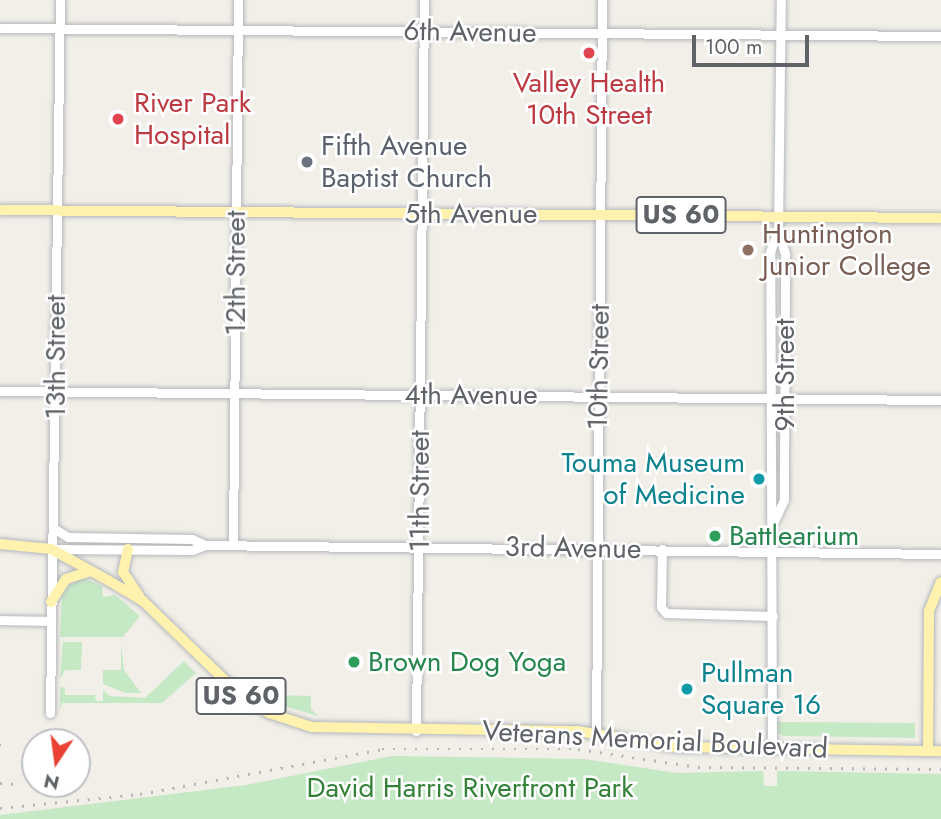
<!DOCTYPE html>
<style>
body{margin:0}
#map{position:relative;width:941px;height:819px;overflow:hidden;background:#f1efe8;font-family:Jost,sans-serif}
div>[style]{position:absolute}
.green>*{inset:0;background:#c5e8c5}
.roads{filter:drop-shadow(0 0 2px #b5b8bc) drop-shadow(0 0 2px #b5b8bc)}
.minor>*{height:9px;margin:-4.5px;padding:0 4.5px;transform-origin:4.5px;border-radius:4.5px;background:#fff}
.major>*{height:10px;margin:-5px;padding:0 5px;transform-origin:5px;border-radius:5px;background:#fff2af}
.rail>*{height:2.5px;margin-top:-1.25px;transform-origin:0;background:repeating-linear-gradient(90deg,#b6b7b8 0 2px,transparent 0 11px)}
.dots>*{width:19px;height:19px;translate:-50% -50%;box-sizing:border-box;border:4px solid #fff;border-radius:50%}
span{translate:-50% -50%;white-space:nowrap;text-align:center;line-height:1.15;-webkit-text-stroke:5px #fff;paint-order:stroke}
.shield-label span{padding:2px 5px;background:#fff;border:2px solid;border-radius:5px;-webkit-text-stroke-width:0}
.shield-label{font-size:26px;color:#5f6368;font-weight:700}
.street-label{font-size:28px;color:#5f6368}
.health-label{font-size:28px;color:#be3a42}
.left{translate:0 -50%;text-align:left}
.worship-label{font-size:28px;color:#5b616d}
.education-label{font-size:28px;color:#785e54}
.culture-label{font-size:28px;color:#0d838f}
.right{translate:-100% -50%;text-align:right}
.leisure-label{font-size:28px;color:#27864d}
.park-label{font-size:28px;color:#348238}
.north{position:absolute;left:21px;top:728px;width:70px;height:70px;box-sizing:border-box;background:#fff;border:2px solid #bfc1c3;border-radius:50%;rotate:193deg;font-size:19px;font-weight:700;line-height:28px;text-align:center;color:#5f6368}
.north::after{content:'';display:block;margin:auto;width:24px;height:32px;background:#ea4335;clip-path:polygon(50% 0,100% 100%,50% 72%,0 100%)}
.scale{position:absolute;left:692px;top:35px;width:117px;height:32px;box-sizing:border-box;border:4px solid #5f6368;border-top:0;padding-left:9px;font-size:21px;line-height:24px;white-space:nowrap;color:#5f6368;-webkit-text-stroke:5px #fff;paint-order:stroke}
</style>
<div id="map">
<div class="green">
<i style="clip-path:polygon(83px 578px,102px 586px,103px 597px,115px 595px,140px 616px,123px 637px,60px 637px,62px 596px,69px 585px)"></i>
<i style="clip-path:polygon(63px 642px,82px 642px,81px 670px,65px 670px,60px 679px)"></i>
<i style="clip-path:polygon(121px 645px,124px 670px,141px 693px,125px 693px,103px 684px,103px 670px,121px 670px)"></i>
<i style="clip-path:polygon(184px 661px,196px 673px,162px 703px,62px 703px,60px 709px,60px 687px,65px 688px,65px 695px,95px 695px,96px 701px,103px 701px,103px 690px,110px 696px,145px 698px)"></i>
<i style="clip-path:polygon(249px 687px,271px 689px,274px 695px,311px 696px,311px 709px,318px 716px,284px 706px)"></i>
<i style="clip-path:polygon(777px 722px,915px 723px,915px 738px,784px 736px,778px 733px)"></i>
<i style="clip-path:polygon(392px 756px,584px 759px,677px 773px,763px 771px,764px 786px,777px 786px,777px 771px,941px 774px,941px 819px,0 819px,0 815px,246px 785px)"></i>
</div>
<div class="roads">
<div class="minor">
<i style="left:0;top:28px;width:941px;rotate:0.49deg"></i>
<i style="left:0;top:391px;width:941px;rotate:0.55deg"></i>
<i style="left:775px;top:519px;width:21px;rotate:-65deg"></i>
<i style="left:784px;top:500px;width:27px;rotate:-90deg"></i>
<i style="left:784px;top:473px;width:219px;rotate:-89.7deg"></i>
<i style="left:785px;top:254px;width:25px;rotate:-106deg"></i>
<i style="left:55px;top:529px;width:15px;rotate:32deg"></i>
<i style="left:68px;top:537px;width:124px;rotate:0.9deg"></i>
<i style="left:192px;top:539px;width:14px;rotate:25deg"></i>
<i style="left:233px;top:545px;width:545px;rotate:-89.47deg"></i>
<i style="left:51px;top:549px;width:141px;rotate:0.4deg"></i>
<i style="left:192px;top:550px;width:14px;rotate:-21deg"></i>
<i style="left:205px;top:545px;width:736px;rotate:0.7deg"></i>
<i style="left:662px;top:549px;width:58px;rotate:91deg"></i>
<i style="left:661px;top:607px;width:8px;rotate:50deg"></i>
<i style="left:666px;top:613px;width:107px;rotate:1.6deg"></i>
<i style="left:0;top:620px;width:51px;rotate:1.1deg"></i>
<i style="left:50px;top:713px;width:713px;rotate:-89.2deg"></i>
<i style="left:416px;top:731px;width:731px;rotate:-89.37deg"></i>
<i style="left:596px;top:733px;width:733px;rotate:-89.53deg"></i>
<i style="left:772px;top:749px;width:497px;rotate:-90.2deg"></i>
<i style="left:770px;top:252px;width:23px;rotate:-70deg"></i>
<i style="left:778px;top:230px;width:230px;rotate:-89.3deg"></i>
</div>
<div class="major">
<i style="left:0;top:210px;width:941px;rotate:0.49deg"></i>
<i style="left:0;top:544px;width:51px;rotate:5.6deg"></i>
<i style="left:51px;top:549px;width:60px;rotate:28.7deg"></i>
<i style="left:104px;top:578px;width:45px;rotate:30.5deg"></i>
<i style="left:143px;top:601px;width:135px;rotate:44.1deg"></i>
<i style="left:240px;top:695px;width:34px;rotate:32deg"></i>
<i style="left:269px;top:713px;width:45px;rotate:18deg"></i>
<i style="left:312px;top:727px;width:265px;rotate:0.9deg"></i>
<i style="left:577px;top:731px;width:100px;rotate:9.2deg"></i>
<i style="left:676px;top:747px;width:265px;rotate:0.9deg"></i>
<i style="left:128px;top:549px;width:24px;rotate:102deg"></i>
<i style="left:123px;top:572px;width:29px;rotate:56deg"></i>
<i style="left:51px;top:602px;width:27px;rotate:-57deg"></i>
<i style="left:66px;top:579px;width:25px;rotate:-18deg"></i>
<i style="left:928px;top:751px;width:140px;rotate:-89.6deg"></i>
<i style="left:929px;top:611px;width:31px;rotate:-68deg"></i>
</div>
</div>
<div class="rail">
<i style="left:0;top:745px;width:1px"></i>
<i style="left:0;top:783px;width:22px;rotate:3deg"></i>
<i style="left:0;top:808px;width:141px;rotate:-5.7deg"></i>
<i style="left:140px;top:794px;width:246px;rotate:-10.5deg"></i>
<i style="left:382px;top:749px;width:196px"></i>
<i style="left:578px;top:749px;width:121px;rotate:8.5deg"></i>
<i style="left:698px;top:767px;width:243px;rotate:0.5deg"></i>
</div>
<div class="dots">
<i style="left:589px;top:53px;background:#e0444e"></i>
<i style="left:118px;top:119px;background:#e0444e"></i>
<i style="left:307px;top:162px;background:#6b7280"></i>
<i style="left:748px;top:250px;background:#8d6e63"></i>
<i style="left:759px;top:479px;background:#0f9aa8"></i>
<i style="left:715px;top:536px;background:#2e9e5b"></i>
<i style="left:354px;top:662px;background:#2e9e5b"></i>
<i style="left:687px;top:689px;background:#0f9aa8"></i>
</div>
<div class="shield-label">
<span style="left:681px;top:215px">US 60</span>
<span style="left:241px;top:696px">US 60</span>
</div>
<div class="street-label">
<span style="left:470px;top:32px;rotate:1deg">6th Avenue</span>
<span style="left:471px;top:214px">5th Avenue</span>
<span style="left:236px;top:273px;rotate:-90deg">12th Street</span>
<span style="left:56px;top:357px;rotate:-90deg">13th Street</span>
<span style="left:599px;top:367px;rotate:-89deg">10th Street</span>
<span style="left:785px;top:375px;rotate:-90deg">9th Street</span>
<span style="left:471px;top:395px">4th Avenue</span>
<span style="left:420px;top:491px;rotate:-90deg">11th Street</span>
<span style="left:573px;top:548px;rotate:1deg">3rd Avenue</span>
<span style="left:655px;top:740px;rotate:3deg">Veterans Memorial Boulevard</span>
</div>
<div class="health-label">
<span style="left:589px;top:99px">Valley Health<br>10th Street</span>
<span class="left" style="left:134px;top:119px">River Park<br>Hospital</span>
</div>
<div class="worship-label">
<span class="left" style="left:321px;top:162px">Fifth Avenue<br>Baptist Church</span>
</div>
<div class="education-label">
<span class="left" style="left:762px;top:250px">Huntington<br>Junior College</span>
</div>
<div class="culture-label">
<span class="right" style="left:745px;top:479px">Touma Museum<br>of Medicine</span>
<span class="left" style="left:701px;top:689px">Pullman<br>Square 16</span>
</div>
<div class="leisure-label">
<span class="left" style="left:729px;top:536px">Battlearium</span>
<span class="left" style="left:368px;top:662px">Brown Dog Yoga</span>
</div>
<div class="park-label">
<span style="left:470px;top:788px">David Harris Riverfront Park</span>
</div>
<div class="north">N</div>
<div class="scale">100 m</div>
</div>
